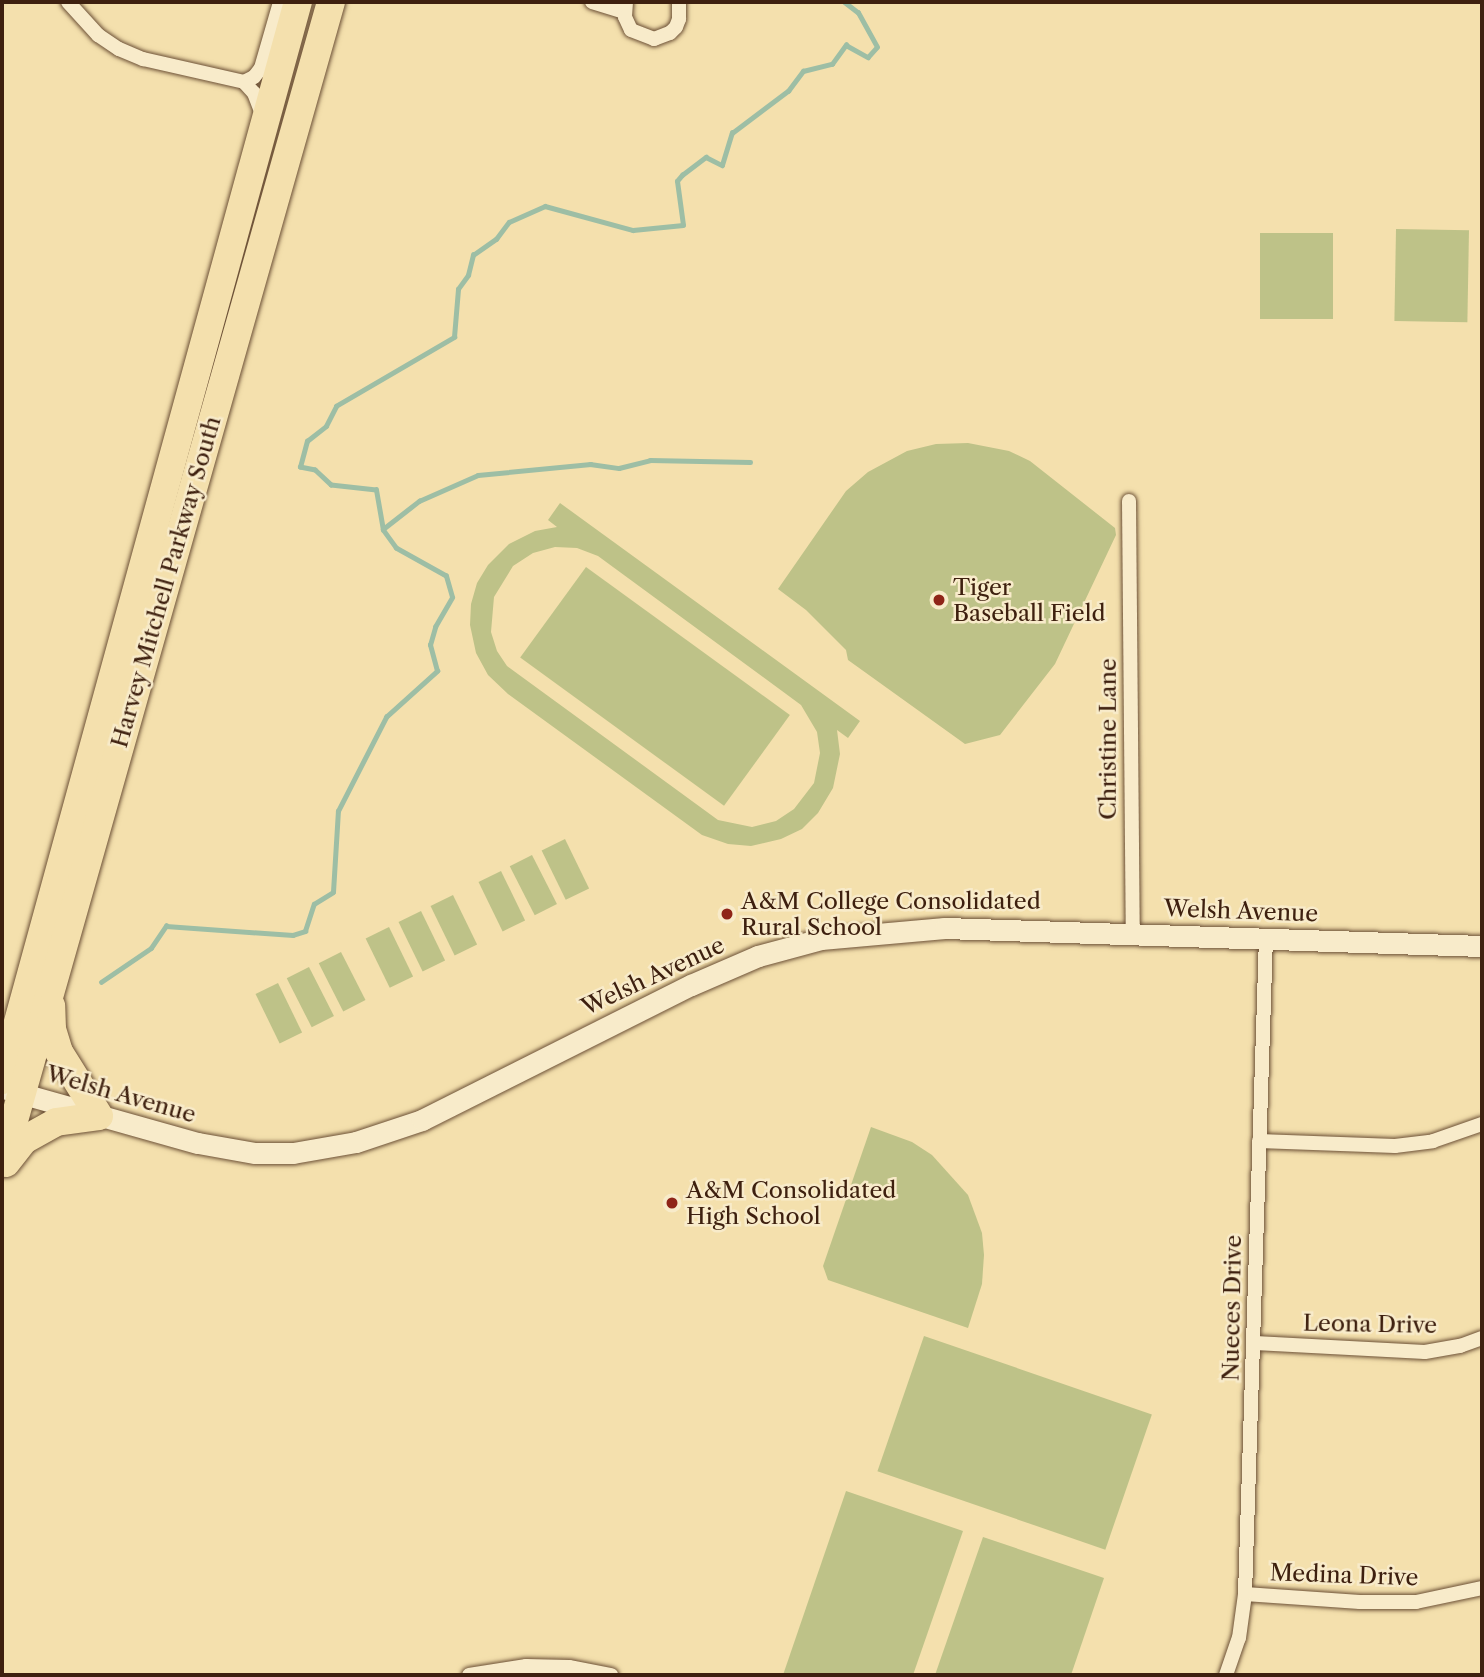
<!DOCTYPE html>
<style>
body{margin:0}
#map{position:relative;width:1484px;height:1677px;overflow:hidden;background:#f4e0ad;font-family:"Libre Caslon Text",serif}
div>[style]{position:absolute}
.green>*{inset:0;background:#bec288;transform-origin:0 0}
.stream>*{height:4.5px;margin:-2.25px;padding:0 2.25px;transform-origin:2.25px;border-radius:2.25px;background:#9dbea5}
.roads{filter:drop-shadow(0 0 2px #6c5036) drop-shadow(0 0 2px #6c5036)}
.street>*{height:14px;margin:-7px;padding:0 7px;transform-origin:7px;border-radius:7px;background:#f8ebca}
.secondary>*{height:21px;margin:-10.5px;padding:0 10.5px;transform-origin:10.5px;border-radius:10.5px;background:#f8ebca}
.highway>*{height:28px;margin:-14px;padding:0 14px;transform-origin:14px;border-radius:14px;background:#f4e0ad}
.dots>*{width:19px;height:19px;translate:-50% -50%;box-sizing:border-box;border:4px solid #f8ebca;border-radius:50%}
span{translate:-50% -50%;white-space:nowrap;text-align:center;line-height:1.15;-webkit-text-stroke:5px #f8ebca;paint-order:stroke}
.street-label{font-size:23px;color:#3e200f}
.poi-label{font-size:23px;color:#3e200f}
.left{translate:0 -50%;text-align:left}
.frame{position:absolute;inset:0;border:4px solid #3e200f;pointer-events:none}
</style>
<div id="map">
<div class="green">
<i style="left:1396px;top:229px;width:73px;height:92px;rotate:1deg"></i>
<i style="left:1260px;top:233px;width:73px;height:86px"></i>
<i style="clip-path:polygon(968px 443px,1009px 451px,1030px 461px,1115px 528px,1116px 535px,1055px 664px,1000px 735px,965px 744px,848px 660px,846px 650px,806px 610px,778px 589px,846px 491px,868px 472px,907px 451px,936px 444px)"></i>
<i style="clip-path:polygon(evenodd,560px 503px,860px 721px,848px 738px,837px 730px,840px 754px,833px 788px,818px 813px,802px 829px,781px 839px,751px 846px,728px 844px,702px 835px,508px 694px,488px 675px,476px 653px,470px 625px,471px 604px,477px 583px,488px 565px,509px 544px,535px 531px,557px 527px,548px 520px,560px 503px,555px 547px,577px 548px,598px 556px,801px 705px,817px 732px,820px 753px,814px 783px,794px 809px,776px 821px,752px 827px,718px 820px,507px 666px,497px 651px,491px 632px,494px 597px,513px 566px,533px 553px,555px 547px)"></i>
<i style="left:586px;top:567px;width:252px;height:112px;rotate:36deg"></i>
<i style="left:565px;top:839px;width:55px;height:26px;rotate:64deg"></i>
<i style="left:532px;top:855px;width:55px;height:25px;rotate:63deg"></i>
<i style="left:501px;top:871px;width:55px;height:25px;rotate:64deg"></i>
<i style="left:453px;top:895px;width:55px;height:25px;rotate:64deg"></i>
<i style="left:421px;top:911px;width:55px;height:25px;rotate:64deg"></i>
<i style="left:389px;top:927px;width:55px;height:26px;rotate:64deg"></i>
<i style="left:341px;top:952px;width:54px;height:25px;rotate:63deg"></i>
<i style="left:309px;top:967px;width:55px;height:25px;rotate:63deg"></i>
<i style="left:278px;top:983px;width:55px;height:25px;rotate:64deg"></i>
<i style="clip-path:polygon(871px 1127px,912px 1142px,932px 1155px,968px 1195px,982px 1233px,984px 1255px,982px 1284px,968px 1328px,828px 1280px,823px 1266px)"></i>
<i style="left:924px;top:1336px;width:241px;height:143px;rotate:19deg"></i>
<i style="clip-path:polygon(846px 1491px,963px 1531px,913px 1675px,783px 1675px)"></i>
<i style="clip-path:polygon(983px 1537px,1104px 1578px,1071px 1675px,935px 1675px)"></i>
</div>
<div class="stream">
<i style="left:383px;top:529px;width:46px;rotate:-37.9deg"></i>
<i style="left:419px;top:501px;width:64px;rotate:-23.8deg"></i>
<i style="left:478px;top:475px;width:113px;rotate:-5.6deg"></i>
<i style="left:590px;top:464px;width:29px;rotate:8deg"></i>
<i style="left:619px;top:468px;width:32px;rotate:-14deg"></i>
<i style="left:650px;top:460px;width:100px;rotate:1.1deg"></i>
<i style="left:101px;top:982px;width:60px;rotate:-34.2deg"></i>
<i style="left:151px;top:948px;width:27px;rotate:-56deg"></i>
<i style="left:166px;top:926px;width:127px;rotate:4.1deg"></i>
<i style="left:293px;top:935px;width:13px;rotate:-18deg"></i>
<i style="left:305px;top:931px;width:28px;rotate:-72deg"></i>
<i style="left:314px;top:904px;width:22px;rotate:-32deg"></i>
<i style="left:333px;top:892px;width:81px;rotate:-86.5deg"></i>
<i style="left:338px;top:811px;width:106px;rotate:-62.9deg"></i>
<i style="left:386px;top:717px;width:69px;rotate:-42deg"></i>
<i style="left:437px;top:671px;width:27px;rotate:-105deg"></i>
<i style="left:430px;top:645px;width:19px;rotate:-74deg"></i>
<i style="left:435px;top:627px;width:34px;rotate:-60deg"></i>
<i style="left:452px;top:597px;width:22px;rotate:-106deg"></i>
<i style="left:446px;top:576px;width:57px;rotate:-150.8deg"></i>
<i style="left:396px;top:548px;width:22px;rotate:-126deg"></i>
<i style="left:383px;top:530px;width:41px;rotate:-99.9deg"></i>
<i style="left:376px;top:490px;width:45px;rotate:-173.7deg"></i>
<i style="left:331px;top:485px;width:22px;rotate:-137deg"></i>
<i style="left:315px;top:470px;width:15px;rotate:-169deg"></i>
<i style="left:300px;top:467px;width:27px;rotate:-75deg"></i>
<i style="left:307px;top:441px;width:24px;rotate:-38deg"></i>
<i style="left:326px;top:426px;width:22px;rotate:-63deg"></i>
<i style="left:336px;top:406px;width:137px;rotate:-30.3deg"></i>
<i style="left:454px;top:337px;width:48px;rotate:-85.2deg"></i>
<i style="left:458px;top:289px;width:17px;rotate:-54deg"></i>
<i style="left:468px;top:275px;width:21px;rotate:-76deg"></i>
<i style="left:473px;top:255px;width:28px;rotate:-35deg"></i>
<i style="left:496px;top:239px;width:21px;rotate:-53deg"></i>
<i style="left:509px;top:222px;width:39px;rotate:-24deg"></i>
<i style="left:545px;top:206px;width:91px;rotate:15.3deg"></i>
<i style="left:633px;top:230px;width:50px;rotate:-5.7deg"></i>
<i style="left:683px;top:225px;width:44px;rotate:-97.8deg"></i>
<i style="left:677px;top:181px;width:8px;rotate:-50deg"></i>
<i style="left:682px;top:175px;width:30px;rotate:-37deg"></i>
<i style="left:706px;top:157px;width:18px;rotate:27deg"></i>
<i style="left:722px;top:165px;width:34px;rotate:-73deg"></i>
<i style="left:732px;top:133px;width:70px;rotate:-36.9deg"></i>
<i style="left:788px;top:91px;width:25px;rotate:-53deg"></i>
<i style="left:803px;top:71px;width:30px;rotate:-14deg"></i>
<i style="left:832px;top:64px;width:24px;rotate:-54deg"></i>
<i style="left:846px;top:45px;width:25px;rotate:29deg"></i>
<i style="left:868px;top:57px;width:13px;rotate:-48deg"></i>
<i style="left:877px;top:47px;width:39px;rotate:-119deg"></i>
<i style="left:858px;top:13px;width:18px;rotate:-142deg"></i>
</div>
<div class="roads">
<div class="street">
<i style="left:68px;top:2px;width:45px;rotate:47.7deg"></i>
<i style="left:98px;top:35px;width:25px;rotate:34deg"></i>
<i style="left:119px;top:49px;width:26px;rotate:23deg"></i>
<i style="left:143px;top:59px;width:104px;rotate:12.8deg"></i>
<i style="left:592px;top:2px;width:34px;rotate:17deg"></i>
<i style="left:626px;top:2px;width:15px;rotate:94deg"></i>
<i style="left:625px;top:17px;width:14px;rotate:65deg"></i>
<i style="left:631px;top:30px;width:25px;rotate:21deg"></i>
<i style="left:654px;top:39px;width:17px;rotate:-21deg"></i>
<i style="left:670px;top:33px;width:8px;rotate:-45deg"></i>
<i style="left:676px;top:27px;width:9px;rotate:-69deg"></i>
<i style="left:679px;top:19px;width:17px;rotate:-90deg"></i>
<i style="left:244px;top:82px;width:11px;rotate:-27deg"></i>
<i style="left:254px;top:77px;width:11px;rotate:-52deg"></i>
<i style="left:261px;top:68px;width:69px;rotate:-73.9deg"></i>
<i style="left:244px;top:82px;width:15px;rotate:48deg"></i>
<i style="left:254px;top:93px;width:26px;rotate:69deg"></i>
<i style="left:1129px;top:501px;width:433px;rotate:89.5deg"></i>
<i style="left:1259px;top:1141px;width:136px;rotate:2.1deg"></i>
<i style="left:1395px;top:1146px;width:38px;rotate:-7deg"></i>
<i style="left:1433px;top:1141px;width:52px;rotate:-19.1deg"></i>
<i style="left:1255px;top:1343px;width:170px;rotate:3deg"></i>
<i style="left:1425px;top:1352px;width:36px;rotate:-10deg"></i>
<i style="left:1460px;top:1346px;width:23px;rotate:-20deg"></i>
<i style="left:1245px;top:1594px;width:115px;rotate:4deg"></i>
<i style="left:1360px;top:1602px;width:56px"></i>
<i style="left:1416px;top:1602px;width:67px;rotate:-12deg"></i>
<i style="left:469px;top:1675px;width:58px;rotate:-9deg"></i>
<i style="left:526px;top:1666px;width:43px;rotate:1.3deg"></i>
<i style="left:569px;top:1667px;width:43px;rotate:10.8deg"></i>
<i style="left:1226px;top:1675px;width:39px;rotate:-71deg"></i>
<i style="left:1239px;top:1638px;width:44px;rotate:-82.2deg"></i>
<i style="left:1245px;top:1594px;width:656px;rotate:-88.17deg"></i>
</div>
<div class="secondary">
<i style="left:9px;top:1090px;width:196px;rotate:15.7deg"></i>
<i style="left:198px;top:1143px;width:58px;rotate:10deg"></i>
<i style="left:255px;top:1153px;width:38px"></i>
<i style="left:293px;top:1153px;width:64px;rotate:-9.9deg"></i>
<i style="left:356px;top:1142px;width:70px;rotate:-18.4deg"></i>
<i style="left:422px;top:1120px;width:301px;rotate:-26.7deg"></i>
<i style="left:691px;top:985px;width:73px;rotate:-23.4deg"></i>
<i style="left:758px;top:956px;width:65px;rotate:-15.1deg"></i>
<i style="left:821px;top:939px;width:124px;rotate:-5.1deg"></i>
<i style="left:945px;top:928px;width:537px;rotate:1.92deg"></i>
</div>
<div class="highway">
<i style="left:2px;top:1080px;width:1118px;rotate:-74.65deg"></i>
<i style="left:2px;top:1163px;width:1207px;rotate:-74.18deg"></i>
<i style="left:6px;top:1163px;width:29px;rotate:-52deg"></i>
<i style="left:24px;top:1140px;width:37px;rotate:-29deg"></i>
<i style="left:56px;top:1122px;width:43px;rotate:-7.9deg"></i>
<i style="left:99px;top:1116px;width:75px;rotate:-122deg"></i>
<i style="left:59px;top:1052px;width:24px;rotate:-107deg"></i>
<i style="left:52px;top:1029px;width:23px;rotate:-92deg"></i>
</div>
</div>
<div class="dots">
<i style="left:939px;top:600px;background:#8f2418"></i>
<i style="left:727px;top:914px;background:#8f2418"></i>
<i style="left:672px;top:1203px;background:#8f2418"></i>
</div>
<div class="street-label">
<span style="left:166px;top:582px;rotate:-74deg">Harvey Mitchell Parkway South</span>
<span style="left:1108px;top:739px;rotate:-90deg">Christine Lane</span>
<span style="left:1241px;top:911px;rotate:2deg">Welsh Avenue</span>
<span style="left:653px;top:976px;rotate:-25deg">Welsh Avenue</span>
<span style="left:121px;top:1094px;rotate:16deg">Welsh Avenue</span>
<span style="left:1232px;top:1308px;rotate:-89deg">Nueces Drive</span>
<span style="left:1370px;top:1324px;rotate:1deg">Leona Drive</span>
<span style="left:1344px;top:1575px;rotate:2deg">Medina Drive</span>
</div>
<div class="poi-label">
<span class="left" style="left:953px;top:600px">Tiger<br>Baseball Field</span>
<span class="left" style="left:741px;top:914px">A&amp;M College Consolidated<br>Rural School</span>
<span class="left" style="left:686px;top:1203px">A&amp;M Consolidated<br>High School</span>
</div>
<div class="frame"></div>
</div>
